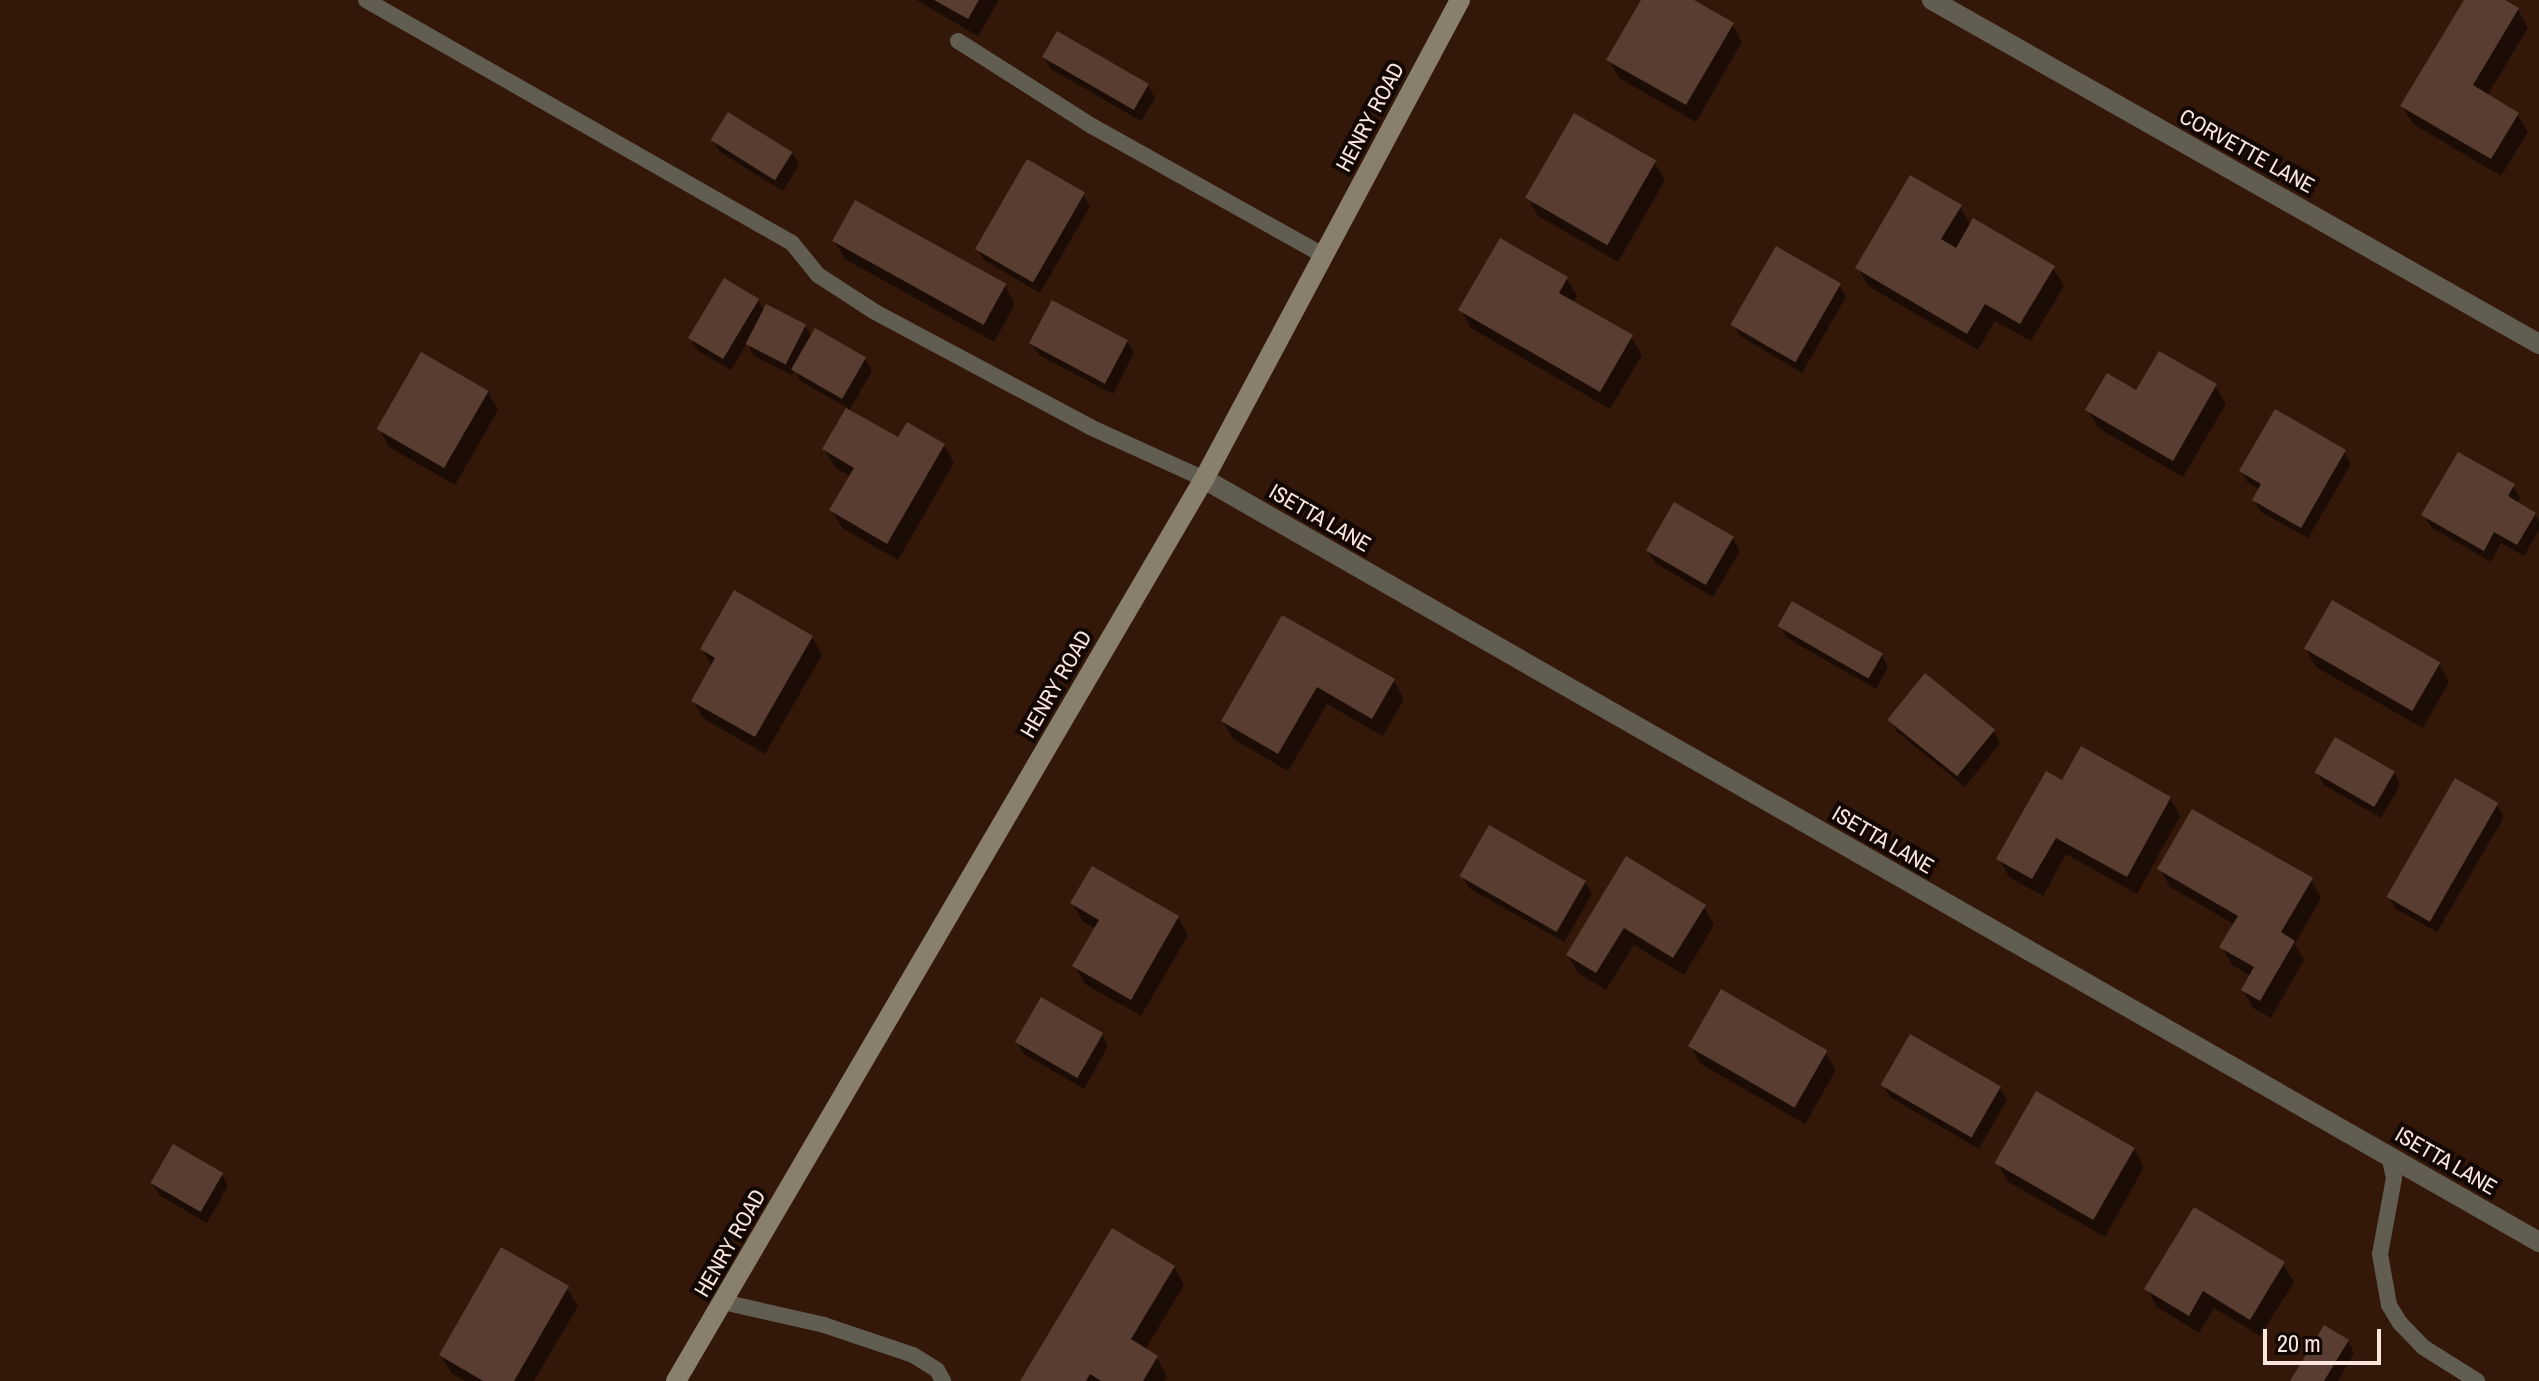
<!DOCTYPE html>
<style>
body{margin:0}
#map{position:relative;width:2539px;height:1381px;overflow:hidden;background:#33180a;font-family:"Archivo Narrow",sans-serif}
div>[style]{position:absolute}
.shadow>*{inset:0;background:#0007}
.building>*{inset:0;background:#583d30;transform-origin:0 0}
.lane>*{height:16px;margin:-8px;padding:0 8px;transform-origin:8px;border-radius:8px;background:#625d51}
.street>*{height:20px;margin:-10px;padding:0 10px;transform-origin:10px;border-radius:10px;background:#625d51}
.secondary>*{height:20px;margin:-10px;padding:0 10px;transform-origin:10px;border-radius:10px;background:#887f6c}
span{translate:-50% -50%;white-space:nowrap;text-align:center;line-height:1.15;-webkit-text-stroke:8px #120703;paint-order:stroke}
.street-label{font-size:22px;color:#f9e6dd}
.scale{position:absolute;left:2263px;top:1329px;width:118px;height:36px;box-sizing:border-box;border:4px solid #f9e6dd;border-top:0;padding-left:10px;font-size:24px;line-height:28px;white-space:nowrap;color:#f9e6dd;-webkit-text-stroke:6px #120703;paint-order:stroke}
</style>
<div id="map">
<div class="shadow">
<i style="clip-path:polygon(916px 0,999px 0,978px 36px)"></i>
<i style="clip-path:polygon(1643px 0,1690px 0,1732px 24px,1742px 42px,1696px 122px,1619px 78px,1609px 60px)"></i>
<i style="clip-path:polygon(2466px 0,2501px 0,2518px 10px,2528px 28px,2487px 96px,2517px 114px,2528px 132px,2501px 176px,2413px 124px,2402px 106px)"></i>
<i style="clip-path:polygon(1044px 57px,1148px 86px,1155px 98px,1141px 121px,1051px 69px)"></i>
<i style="clip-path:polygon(713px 140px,792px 153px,799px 165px,783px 191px,720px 152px)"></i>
<i style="clip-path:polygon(1654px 162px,1665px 180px,1618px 262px,1538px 216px,1528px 198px)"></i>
<i style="clip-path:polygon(1083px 194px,1090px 206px,1040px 293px,984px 260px,977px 248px)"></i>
<i style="clip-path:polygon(1960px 207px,1971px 226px,2053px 268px,2064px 286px,2031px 341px,1995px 321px,1978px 350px,1868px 286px,1858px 268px)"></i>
<i style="clip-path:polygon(834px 241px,1005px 286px,1015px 304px,994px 342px,845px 259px)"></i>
<i style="clip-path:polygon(1566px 278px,1577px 296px,1573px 303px,1631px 337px,1642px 355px,1610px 409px,1471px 328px,1461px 310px)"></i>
<i style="clip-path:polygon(1839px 285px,1846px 297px,1802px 373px,1740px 336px,1733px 324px)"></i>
<i style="clip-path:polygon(758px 300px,764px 311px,805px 326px,812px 337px,865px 359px,872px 371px,849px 411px,899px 440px,944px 445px,954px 463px,898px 560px,842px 528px,832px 510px,851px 477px,835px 467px,824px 449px,848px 408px,800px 381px,795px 371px,792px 375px,754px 356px,747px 343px,731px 370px,698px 351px,691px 339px)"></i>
<i style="clip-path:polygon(1127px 341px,1134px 353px,1113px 394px,1039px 355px,1032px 344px)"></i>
<i style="clip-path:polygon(2215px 386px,2226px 404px,2183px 477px,2098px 428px,2088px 410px)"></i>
<i style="clip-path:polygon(488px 392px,498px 410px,455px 485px,389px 447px,379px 429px)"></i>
<i style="clip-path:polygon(2344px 452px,2351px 464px,2308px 538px,2261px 512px,2254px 500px,2260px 490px,2248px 483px,2241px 471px)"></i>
<i style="clip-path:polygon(2513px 486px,2520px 498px,2517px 504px,2535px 514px,2539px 522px,2539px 530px,2524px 556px,2501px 543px,2491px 562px,2431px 527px,2424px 515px)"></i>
<i style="clip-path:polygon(1733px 539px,1740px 551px,1713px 597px,1655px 563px,1648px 551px)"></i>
<i style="clip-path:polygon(1282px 618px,1394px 681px,1404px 699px,1383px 736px,1327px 704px,1288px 771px,1233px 739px,1223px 721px)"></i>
<i style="clip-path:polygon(1780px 626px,1882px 655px,1888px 667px,1876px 689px,1787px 638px)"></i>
<i style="clip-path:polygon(812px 637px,822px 655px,765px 754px,704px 719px,693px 701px,713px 667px,702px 649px)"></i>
<i style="clip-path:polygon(2306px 649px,2439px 664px,2449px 682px,2423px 728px,2316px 667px)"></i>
<i style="clip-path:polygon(1890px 719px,1994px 731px,2000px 743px,1965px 787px,1896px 731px)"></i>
<i style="clip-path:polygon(2317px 773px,2394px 773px,2400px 785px,2381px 818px,2324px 785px)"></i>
<i style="clip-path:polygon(2456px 781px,2497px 805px,2504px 817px,2437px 932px,2396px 909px,2389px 897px)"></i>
<i style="clip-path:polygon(2063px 783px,2170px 798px,2180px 816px,2137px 894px,2066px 854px,2043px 896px,2009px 877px,1999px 859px)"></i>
<i style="clip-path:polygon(1627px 859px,1704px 907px,1714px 925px,1684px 975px,1634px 945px,1606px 990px,1578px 973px,1568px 955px)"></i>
<i style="clip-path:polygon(2160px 869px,2311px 880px,2321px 898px,2295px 944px,2304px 960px,2271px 1018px,2253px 1008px,2243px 990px,2251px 976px,2232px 965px,2222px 947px,2235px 925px,2170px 887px)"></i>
<i style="clip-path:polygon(1462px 876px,1585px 882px,1592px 894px,1564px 942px,1469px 888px)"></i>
<i style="clip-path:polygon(1072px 903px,1178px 917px,1188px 935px,1141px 1016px,1085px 984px,1075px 966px,1096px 929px,1082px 921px)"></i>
<i style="clip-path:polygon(1102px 1034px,1108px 1046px,1084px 1089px,1024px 1054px,1017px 1042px)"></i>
<i style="clip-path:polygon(1690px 1046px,1825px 1052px,1836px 1070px,1805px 1124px,1701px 1064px)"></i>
<i style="clip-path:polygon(1883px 1085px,2000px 1088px,2007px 1100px,1979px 1149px,1890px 1097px)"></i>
<i style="clip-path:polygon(2134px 1149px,2144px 1167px,2105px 1237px,2008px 1182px,1998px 1164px)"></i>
<i style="clip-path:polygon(222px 1174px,228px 1186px,207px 1223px,159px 1195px,152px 1183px)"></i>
<i style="clip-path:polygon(2283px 1264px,2294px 1282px,2260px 1336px,2214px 1308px,2199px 1333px,2157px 1307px,2147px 1289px)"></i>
<i style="clip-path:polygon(1174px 1267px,1184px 1285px,1145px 1350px,1157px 1358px,1167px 1376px,1164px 1381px,1023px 1381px)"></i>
<i style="clip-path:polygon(567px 1288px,578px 1306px,534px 1381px,465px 1381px,451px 1373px,441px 1355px)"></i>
<i style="clip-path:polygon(2348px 1341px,2354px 1353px,2338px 1381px,2293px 1381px)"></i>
</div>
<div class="building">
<i style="clip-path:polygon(934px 0,979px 0,968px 19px)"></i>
<i style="clip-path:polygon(1641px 0,1694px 0,1734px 23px,1686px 105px,1606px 60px)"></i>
<i style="clip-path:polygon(2464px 0,2505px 0,2519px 8px,2473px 85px,2519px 113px,2491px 159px,2400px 106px)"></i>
<i style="left:1057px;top:31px;width:106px;height:30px;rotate:30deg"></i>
<i style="left:728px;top:112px;width:76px;height:33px;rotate:32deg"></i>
<i style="left:1574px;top:113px;width:95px;height:98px;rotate:30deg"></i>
<i style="left:1027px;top:159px;width:67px;height:104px;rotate:30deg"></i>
<i style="clip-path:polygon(1910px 175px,1962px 205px,1941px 239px,1956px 248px,1973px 218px,2055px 266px,2020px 324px,1985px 304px,1967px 334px,1855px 268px)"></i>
<i style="left:855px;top:200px;width:173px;height:47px;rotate:29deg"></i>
<i style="clip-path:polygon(1500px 238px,1568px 277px,1559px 293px,1633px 335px,1600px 392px,1458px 310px)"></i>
<i style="left:1776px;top:246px;width:75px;height:91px;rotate:30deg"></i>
<i style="left:724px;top:278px;width:41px;height:70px;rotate:31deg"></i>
<i style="left:1052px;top:300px;width:86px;height:49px;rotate:28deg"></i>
<i style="left:766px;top:304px;width:45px;height:45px;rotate:27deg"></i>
<i style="left:815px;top:328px;width:59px;height:48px;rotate:30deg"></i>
<i style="clip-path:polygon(2159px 351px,2217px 384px,2173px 461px,2085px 410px,2107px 373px,2136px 390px)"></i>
<i style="left:421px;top:352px;width:78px;height:89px;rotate:30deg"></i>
<i style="clip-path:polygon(846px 408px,898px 437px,907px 422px,945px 444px,887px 544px,829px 510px,854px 468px,822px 449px)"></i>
<i style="clip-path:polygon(2275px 409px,2346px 450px,2301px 528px,2252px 500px,2261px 484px,2239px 471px)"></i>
<i style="clip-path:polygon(2458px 452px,2515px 484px,2508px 496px,2536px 513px,2517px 545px,2494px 532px,2484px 551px,2421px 515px)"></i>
<i style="left:1674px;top:502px;width:69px;height:56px;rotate:30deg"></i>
<i style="clip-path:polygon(734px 590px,813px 636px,755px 737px,691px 701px,715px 658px,700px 649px)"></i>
<i style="left:2332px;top:600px;width:125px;height:56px;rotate:30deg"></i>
<i style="left:1792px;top:601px;width:105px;height:29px;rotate:30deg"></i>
<i style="clip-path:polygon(1282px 615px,1395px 679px,1372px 719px,1317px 687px,1278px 754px,1221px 721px)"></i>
<i style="left:1925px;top:673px;width:90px;height:60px;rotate:39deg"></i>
<i style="left:2335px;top:737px;width:69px;height:41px;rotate:30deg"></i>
<i style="clip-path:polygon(2081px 746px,2171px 797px,2127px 877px,2056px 838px,2032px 879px,1996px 859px,2046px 771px,2062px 780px)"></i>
<i style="left:2455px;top:778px;width:50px;height:137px;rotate:30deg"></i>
<i style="clip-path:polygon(2192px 809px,2313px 878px,2281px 932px,2295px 941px,2260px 1001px,2241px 990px,2254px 967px,2219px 947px,2238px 916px,2157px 869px)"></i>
<i style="left:1489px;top:825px;width:112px;height:59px;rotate:30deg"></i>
<i style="clip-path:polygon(1626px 856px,1706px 905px,1673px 958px,1624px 928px,1596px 973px,1566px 955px)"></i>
<i style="clip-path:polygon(1092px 866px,1179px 916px,1131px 1000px,1072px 966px,1099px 920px,1070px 903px)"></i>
<i style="left:1721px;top:989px;width:123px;height:66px;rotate:30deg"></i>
<i style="left:1041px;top:997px;width:72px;height:52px;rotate:30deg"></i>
<i style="left:1910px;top:1034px;width:105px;height:59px;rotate:30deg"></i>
<i style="left:2036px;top:1091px;width:114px;height:83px;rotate:30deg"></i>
<i style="left:173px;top:1144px;width:58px;height:45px;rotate:30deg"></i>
<i style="clip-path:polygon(2194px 1207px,2285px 1262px,2250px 1320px,2203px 1291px,2189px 1316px,2144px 1289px)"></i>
<i style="clip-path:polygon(1112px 1228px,1175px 1266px,1131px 1339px,1158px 1356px,1143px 1381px,1101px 1381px,1090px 1374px,1086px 1381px,1020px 1381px)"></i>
<i style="clip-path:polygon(501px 1247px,569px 1286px,514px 1381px,483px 1381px,439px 1355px)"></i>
<i style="clip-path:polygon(2324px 1325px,2349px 1340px,2324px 1381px,2290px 1381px)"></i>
</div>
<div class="lane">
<i style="left:366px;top:0;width:490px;rotate:29.7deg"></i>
<i style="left:792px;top:243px;width:41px;rotate:50.9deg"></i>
<i style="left:818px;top:275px;width:68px;rotate:33deg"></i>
<i style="left:875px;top:312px;width:244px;rotate:28.1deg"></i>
<i style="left:1090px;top:427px;width:125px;rotate:24.5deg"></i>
<i style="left:958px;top:41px;width:159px;rotate:32.4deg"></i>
<i style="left:1092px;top:126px;width:265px;rotate:29.2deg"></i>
<i style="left:2389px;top:1156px;width:23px;rotate:77deg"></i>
<i style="left:2394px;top:1178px;width:77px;rotate:100.4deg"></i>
<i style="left:2380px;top:1254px;width:52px;rotate:80deg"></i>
<i style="left:2389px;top:1305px;width:21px;rotate:59deg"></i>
<i style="left:2400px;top:1323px;width:33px;rotate:46deg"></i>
<i style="left:2423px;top:1347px;width:64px;rotate:32.2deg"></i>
<i style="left:723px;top:1302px;width:104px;rotate:12.8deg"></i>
<i style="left:824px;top:1325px;width:94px;rotate:18.6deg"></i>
<i style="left:913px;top:1355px;width:28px;rotate:32deg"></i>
<i style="left:937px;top:1370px;width:13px;rotate:61deg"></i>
</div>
<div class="street">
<i style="left:1932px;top:0;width:698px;rotate:29.54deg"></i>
<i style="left:1204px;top:479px;width:1538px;rotate:29.75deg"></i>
</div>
<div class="secondary">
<i style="left:676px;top:1381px;width:1045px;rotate:-59.66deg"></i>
<i style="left:1204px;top:479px;width:543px;rotate:-61.88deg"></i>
</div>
<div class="street-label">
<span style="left:1370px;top:117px;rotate:-62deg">HENRY ROAD</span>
<span style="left:2247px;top:151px;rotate:29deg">CORVETTE LANE</span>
<span style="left:1320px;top:518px;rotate:30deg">ISETTA LANE</span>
<span style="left:1056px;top:684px;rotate:-60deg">HENRY ROAD</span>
<span style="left:1883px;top:840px;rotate:30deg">ISETTA LANE</span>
<span style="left:2446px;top:1161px;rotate:30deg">ISETTA LANE</span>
<span style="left:730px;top:1243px;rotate:-60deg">HENRY ROAD</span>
</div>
<div class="scale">20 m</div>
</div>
